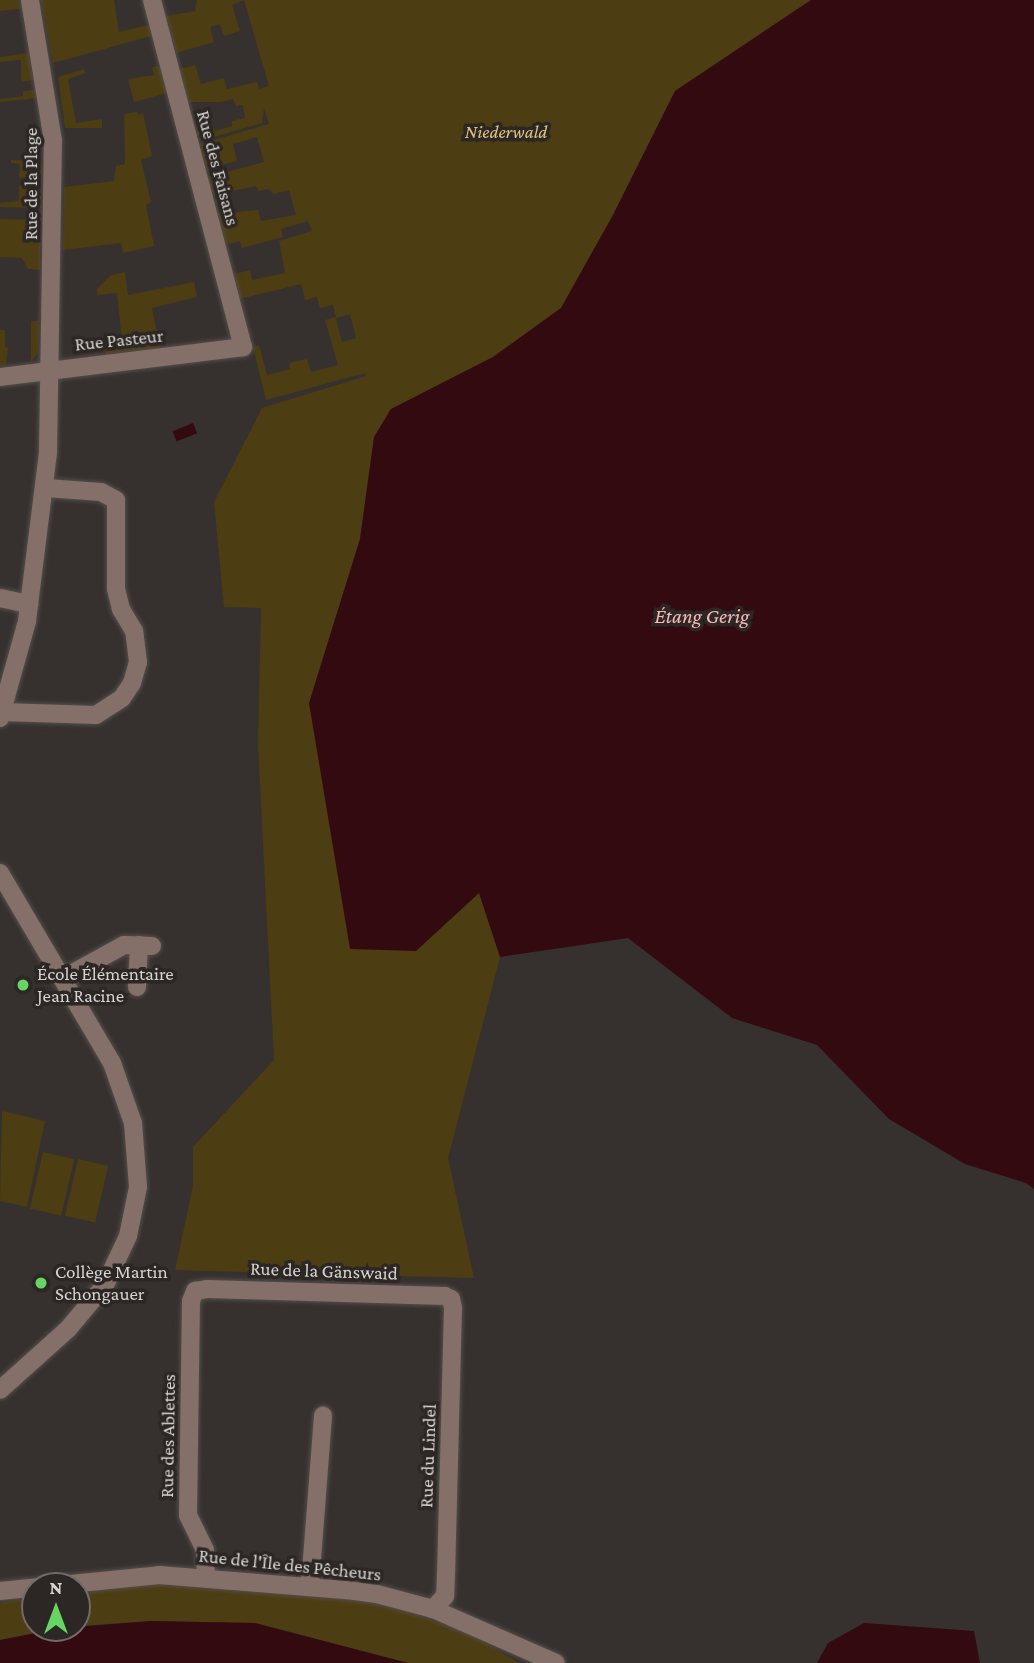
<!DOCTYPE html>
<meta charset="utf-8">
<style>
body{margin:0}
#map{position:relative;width:1034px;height:1663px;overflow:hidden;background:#36312e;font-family:"Crimson Pro",serif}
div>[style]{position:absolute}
.green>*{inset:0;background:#4d3d12;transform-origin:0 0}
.water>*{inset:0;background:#340a11;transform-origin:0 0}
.roads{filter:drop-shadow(0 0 2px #534e4b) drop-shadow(0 0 2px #534e4b)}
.minor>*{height:18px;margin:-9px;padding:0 9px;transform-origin:9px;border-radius:9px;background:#856f69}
.dots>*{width:19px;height:19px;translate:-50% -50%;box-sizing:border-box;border:4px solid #2c2724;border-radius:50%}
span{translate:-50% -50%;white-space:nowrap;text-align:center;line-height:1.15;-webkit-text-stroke:7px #2c2724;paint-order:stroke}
.park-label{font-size:19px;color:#e1c47d;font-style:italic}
.street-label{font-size:19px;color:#d6d3d1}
.poi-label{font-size:19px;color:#d6d3d1}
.left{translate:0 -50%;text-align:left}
.water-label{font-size:21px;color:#f9b7ba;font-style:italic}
.north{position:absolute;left:21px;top:1572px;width:70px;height:70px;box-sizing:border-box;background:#2c2724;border:2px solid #706c69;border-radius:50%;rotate:0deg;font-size:19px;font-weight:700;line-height:28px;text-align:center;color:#d6d3d1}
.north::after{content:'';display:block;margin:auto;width:24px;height:32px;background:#67d466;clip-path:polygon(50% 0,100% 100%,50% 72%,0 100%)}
</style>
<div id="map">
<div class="green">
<i style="clip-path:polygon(0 0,18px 0,20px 9px,0 11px)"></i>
<i style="clip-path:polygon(41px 0,114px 0,119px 32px,149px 25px,151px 36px,53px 63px)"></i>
<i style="clip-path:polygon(evenodd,197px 0,811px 0,675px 91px,613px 215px,561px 308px,493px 357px,391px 409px,374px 437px,360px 539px,309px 703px,416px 951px,479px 893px,500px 957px,448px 1158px,474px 1278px,175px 1270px,193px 1186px,193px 1147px,274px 1060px,258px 744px,261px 608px,224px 607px,214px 502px,262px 408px,366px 376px,365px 373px,266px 400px,253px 347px,259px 345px,267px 375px,290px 369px,289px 363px,307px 359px,311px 372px,338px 365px,325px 320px,336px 317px,333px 305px,320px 308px,317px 297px,305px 300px,301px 284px,240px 299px,234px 274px,250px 270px,252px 280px,285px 273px,279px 241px,312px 231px,308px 221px,281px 229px,283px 237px,242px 248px,240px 241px,226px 245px,217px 213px,234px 209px,235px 212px,258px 210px,261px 221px,296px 215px,289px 190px,274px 194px,268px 189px,258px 191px,256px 186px,212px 195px,208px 177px,264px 162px,257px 137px,233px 144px,237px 161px,206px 169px,200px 144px,269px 124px,264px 108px,262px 123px,214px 137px,212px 132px,197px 136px,195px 127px,210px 122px,215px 131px,232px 126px,232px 121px,245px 118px,243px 105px,236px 106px,233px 99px,221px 102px,188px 102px,179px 69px,195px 65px,201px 84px,224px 78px,227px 89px,257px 82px,259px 89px,269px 86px,244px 0,232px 5px,240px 31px,224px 36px,220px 24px,210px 27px,214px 42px,176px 53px,166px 16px,195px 11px,197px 0,350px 314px,356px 338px,342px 342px,336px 318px,350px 314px)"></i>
<i style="clip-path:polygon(28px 53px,34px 80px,21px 82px,21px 60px,0 62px,0 57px)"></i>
<i style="clip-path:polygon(160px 66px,167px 93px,134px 102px,128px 79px,154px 75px,152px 67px)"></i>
<i style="clip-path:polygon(84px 69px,85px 73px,68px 79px,76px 123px,102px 119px,102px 128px,65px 128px,58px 77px)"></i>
<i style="clip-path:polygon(35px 90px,37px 98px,0 102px,0 99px,23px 96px,23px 91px)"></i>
<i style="clip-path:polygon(137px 112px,138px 115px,143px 113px,152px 156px,141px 160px,151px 202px,146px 205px,154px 246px,123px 253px,121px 243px,63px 250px,64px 187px,114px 181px,116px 166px,125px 164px,124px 114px)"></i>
<i style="clip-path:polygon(11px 160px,41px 161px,42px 175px,19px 178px,20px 164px,11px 163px)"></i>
<i style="clip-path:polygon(19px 186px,40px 189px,42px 208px,0 207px,0 203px,19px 201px)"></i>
<i style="clip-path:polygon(0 219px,40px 220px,40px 270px,28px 269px,22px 258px,0 257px)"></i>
<i style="clip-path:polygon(125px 272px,128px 295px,194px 282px,197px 297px,152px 308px,160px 348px,105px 354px,104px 343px,122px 341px,117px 293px,97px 295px,97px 289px,111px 275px)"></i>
<i style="clip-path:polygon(31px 321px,39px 321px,38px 353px,31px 362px)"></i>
<i style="clip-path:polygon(0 330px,5px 330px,5px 347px,8px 348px,6px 365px,0 366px)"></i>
<i style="clip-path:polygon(2px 1111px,45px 1121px,27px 1207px,0 1201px)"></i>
<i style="left:43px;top:1152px;width:32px;height:58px;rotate:13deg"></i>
<i style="left:78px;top:1159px;width:31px;height:58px;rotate:13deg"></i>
<i style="clip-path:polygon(157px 1582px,282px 1590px,388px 1605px,467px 1632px,519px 1663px,408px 1663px,255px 1623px,151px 1621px,77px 1626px,77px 1592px)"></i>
<i style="clip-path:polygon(35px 1598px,35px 1628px,62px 1628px,0 1640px,0 1603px)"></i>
</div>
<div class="water">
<i style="clip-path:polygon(811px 0,1034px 0,1034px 1189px,1026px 1183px,965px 1164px,889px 1119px,817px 1045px,732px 1018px,628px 938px,500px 957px,479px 893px,416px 951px,350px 949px,309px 703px,360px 539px,374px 437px,391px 409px,493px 357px,561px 308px,613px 215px,675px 91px)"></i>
<i style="left:193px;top:423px;width:11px;height:22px;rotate:68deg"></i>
<i style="clip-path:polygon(151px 1621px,255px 1623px,408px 1663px,0 1663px,0 1640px,62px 1628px)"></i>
<i style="clip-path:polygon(864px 1623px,974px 1631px,980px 1663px,817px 1663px,828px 1643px)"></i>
</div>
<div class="roads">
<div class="minor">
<i style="left:0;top:377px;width:245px;rotate:-7deg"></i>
<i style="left:243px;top:347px;width:359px;rotate:-104.7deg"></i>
<i style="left:0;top:598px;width:30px;rotate:12deg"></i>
<i style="left:2px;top:712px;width:94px;rotate:1.8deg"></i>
<i style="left:96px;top:715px;width:31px;rotate:-33deg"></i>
<i style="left:122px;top:698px;width:18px;rotate:-56deg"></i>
<i style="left:132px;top:683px;width:22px;rotate:-74deg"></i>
<i style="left:138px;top:662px;width:31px;rotate:-97deg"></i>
<i style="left:134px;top:631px;width:26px;rotate:-121deg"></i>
<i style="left:121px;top:609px;width:21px;rotate:-104deg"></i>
<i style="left:116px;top:589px;width:89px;rotate:-90deg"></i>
<i style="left:116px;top:500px;width:17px;rotate:-152deg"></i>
<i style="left:101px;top:492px;width:55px;rotate:-175.8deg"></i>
<i style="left:0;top:718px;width:101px;rotate:-74.4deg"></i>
<i style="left:27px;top:621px;width:169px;rotate:-82.9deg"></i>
<i style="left:48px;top:453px;width:312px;rotate:-89.1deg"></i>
<i style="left:53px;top:141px;width:143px;rotate:-99.3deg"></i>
<i style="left:0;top:873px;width:221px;rotate:59.5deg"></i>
<i style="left:112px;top:1063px;width:64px;rotate:70.7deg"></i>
<i style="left:133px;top:1123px;width:64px;rotate:85.5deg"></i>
<i style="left:138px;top:1187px;width:50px;rotate:101.5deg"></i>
<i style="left:128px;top:1236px;width:54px;rotate:115.1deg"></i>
<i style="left:105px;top:1285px;width:57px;rotate:130.1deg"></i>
<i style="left:68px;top:1329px;width:91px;rotate:138.1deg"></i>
<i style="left:64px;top:978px;width:68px;rotate:-28.8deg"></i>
<i style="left:124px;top:945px;width:28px;rotate:2deg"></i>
<i style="left:137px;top:987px;width:42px;rotate:-87.3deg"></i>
<i style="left:206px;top:1577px;width:27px;rotate:-92deg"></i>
<i style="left:205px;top:1550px;width:39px;rotate:-116deg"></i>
<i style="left:188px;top:1515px;width:214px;rotate:-89.2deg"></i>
<i style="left:191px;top:1301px;width:11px;rotate:-68deg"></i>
<i style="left:195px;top:1291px;width:12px;rotate:-9deg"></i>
<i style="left:207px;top:1289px;width:238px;rotate:1.7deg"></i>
<i style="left:445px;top:1296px;width:7px;rotate:27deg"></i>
<i style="left:451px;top:1299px;width:9px;rotate:77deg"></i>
<i style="left:453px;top:1308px;width:265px;rotate:91.5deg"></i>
<i style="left:446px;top:1573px;width:23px;rotate:92deg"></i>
<i style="left:445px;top:1596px;width:18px;rotate:133deg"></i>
<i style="left:310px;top:1585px;width:170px;rotate:-85.6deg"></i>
<i style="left:0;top:1591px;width:160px;rotate:-5.7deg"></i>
<i style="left:159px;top:1575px;width:189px;rotate:4.6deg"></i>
<i style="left:347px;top:1590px;width:30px;rotate:8deg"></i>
<i style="left:377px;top:1594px;width:58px;rotate:15deg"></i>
<i style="left:433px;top:1609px;width:134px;rotate:23.7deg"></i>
</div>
</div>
<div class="dots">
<i style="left:23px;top:985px;background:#67d466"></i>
<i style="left:41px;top:1283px;background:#67d466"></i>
</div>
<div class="park-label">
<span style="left:506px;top:132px">Niederwald</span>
</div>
<div class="street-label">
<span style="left:218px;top:168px;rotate:75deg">Rue des Faisans</span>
<span style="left:31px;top:184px;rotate:-90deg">Rue de la Plage</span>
<span style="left:119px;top:340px;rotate:-6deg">Rue Pasteur</span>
<span style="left:324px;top:1271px;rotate:2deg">Rue de la Gänswaid</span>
<span style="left:168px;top:1436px;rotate:-89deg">Rue des Ablettes</span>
<span style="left:428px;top:1456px;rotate:-88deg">Rue du Lindel</span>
<span style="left:290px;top:1565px;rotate:6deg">Rue de l'Île des Pêcheurs</span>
</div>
<div class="poi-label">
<span class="left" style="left:37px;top:985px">École Élémentaire<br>Jean Racine</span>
<span class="left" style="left:55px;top:1283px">Collège Martin<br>Schongauer</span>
</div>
<div class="water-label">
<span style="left:702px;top:616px">Étang Gerig</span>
</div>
<div class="north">N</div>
</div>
